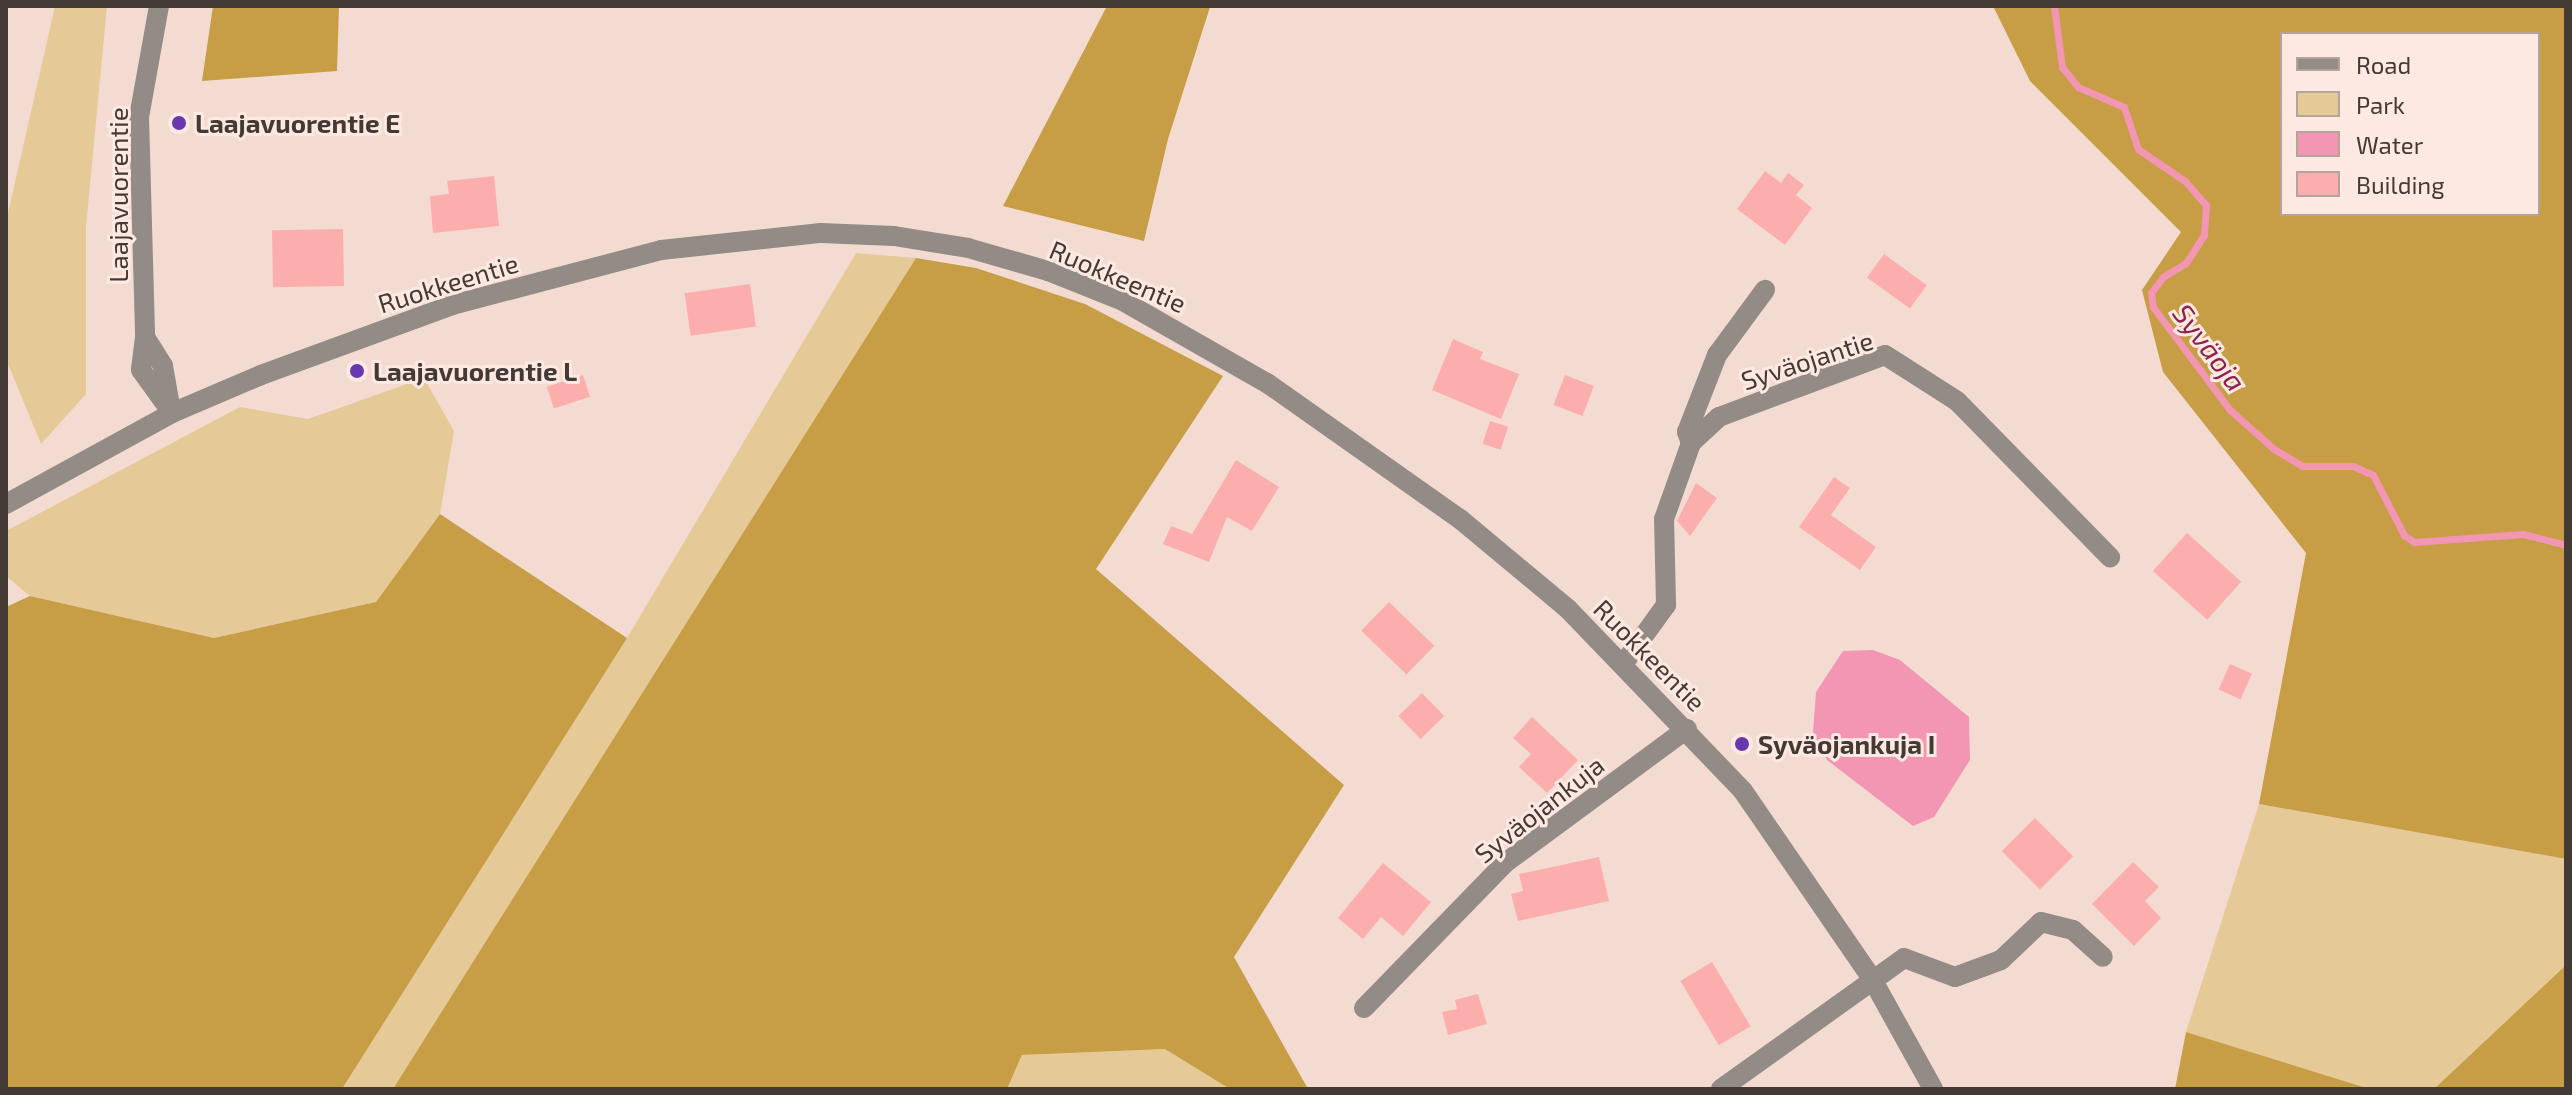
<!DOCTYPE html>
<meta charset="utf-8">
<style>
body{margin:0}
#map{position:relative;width:2572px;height:1095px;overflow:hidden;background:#f3dbd2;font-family:"Exo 2",sans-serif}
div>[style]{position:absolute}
.green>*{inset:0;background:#e5ca97}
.forest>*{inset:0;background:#c79d46}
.water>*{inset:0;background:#f396b3}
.stream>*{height:7px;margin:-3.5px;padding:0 3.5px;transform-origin:3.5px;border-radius:3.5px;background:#f396b3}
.building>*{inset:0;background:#fcaeac;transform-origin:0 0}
.minor>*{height:20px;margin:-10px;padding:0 10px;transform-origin:10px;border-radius:10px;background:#938b85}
.dots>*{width:22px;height:22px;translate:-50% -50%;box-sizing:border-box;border:4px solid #fde9e2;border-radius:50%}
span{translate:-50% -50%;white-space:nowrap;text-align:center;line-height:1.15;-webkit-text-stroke:6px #fde9e2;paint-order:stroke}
.poi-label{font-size:26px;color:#433a36;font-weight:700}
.left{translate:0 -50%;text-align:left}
.street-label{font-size:26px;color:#433a36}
.water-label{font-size:28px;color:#8c214e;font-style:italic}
.frame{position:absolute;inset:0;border:8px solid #433a36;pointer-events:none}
.legend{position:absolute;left:2280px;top:32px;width:260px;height:184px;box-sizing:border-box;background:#fde9e2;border:2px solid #b3a39d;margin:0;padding:10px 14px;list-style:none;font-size:24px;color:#433a36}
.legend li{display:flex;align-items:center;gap:16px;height:40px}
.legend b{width:40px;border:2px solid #b3a39d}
</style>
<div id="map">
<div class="green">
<i style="clip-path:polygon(55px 6px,107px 6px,86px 227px,86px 394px,41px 444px,6px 359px,6px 222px)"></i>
<i style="clip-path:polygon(856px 253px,916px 258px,393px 1089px,342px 1089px,627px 638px)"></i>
<i style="clip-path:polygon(424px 378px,454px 431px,440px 514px,376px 602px,214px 638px,30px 596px,6px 576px,6px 531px,240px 407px,308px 419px)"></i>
<i style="clip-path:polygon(2259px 804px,2566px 859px,2566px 965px,2434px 1089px,2370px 1089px,2186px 1032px)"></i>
<i style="clip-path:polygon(1166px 1049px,1230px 1089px,1007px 1089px,1022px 1055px)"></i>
</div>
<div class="forest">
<i style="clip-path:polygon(213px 6px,339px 6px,337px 71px,202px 81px)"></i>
<i style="clip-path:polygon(1107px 6px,1210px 7px,1168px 139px,1144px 241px,1003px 206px)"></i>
<i style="clip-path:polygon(evenodd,1993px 6px,2566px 6px,2566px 859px,2259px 804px,2306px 553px,2163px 372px,2142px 290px,2181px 232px,2030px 81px,1993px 6px,2538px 34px,2538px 214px,2282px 214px,2282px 34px,2538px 34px)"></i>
<i style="clip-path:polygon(916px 258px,976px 268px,1085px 304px,1223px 376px,1096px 569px,1344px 785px,1234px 957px,1308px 1089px,1230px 1089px,1165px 1049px,1022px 1055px,1007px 1089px,393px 1089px)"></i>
<i style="clip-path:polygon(440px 514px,627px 638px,342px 1089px,6px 1089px,6px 607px,30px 596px,214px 638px,376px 602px)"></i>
<i style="clip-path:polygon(2566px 965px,2566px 1089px,2434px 1089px)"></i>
<i style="clip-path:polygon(2186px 1032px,2370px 1089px,2175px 1089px)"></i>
</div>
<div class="water">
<i style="clip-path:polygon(1873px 650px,1900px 660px,1969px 717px,1970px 760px,1934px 817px,1913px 826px,1827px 760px,1813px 733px,1816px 692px,1843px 651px)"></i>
</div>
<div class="stream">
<i style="left:2054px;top:6px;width:62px;rotate:82.5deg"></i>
<i style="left:2062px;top:67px;width:26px;rotate:51deg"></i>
<i style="left:2078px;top:87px;width:50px;rotate:23.5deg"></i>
<i style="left:2124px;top:107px;width:44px;rotate:71.6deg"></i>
<i style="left:2138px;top:149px;width:57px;rotate:34.2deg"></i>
<i style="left:2185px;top:181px;width:32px;rotate:49deg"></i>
<i style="left:2206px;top:205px;width:30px;rotate:94deg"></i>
<i style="left:2204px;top:235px;width:33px;rotate:123deg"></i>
<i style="left:2186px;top:263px;width:27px;rotate:149deg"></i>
<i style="left:2163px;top:277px;width:20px;rotate:127deg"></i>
<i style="left:2151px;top:293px;width:14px;rotate:82deg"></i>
<i style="left:2153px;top:307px;width:129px;rotate:53.2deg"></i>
<i style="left:2230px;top:410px;width:59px;rotate:41.6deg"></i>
<i style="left:2274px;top:449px;width:33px;rotate:31deg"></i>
<i style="left:2302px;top:466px;width:51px"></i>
<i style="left:2353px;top:466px;width:22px;rotate:24deg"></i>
<i style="left:2373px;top:475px;width:68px;rotate:62.7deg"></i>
<i style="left:2404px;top:535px;width:12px;rotate:35deg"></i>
<i style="left:2414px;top:542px;width:109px;rotate:-4.2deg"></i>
<i style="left:2523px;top:534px;width:44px;rotate:14.3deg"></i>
</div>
<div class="building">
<i style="clip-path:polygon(1765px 171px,1781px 183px,1788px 173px,1804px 185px,1796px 195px,1812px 208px,1785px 245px,1737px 209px)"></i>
<i style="clip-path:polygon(494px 176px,499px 226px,433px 233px,430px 196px,449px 194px,447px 181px)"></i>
<i style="left:343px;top:229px;width:57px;height:71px;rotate:89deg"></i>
<i style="left:1884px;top:254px;width:53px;height:29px;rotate:36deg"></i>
<i style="left:750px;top:284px;width:43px;height:66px;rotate:82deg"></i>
<i style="clip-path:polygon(1453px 339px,1483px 352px,1480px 359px,1519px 374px,1501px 419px,1432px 390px)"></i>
<i style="left:583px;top:375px;width:23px;height:38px;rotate:72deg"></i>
<i style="left:1565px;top:375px;width:31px;height:32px;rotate:21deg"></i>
<i style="left:1490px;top:421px;width:19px;height:24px;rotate:18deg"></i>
<i style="clip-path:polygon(1236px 460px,1279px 487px,1252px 531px,1227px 517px,1209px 562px,1163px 544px,1171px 526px,1192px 534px)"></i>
<i style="clip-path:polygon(1834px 477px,1850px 488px,1831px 515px,1876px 547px,1860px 570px,1799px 527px)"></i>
<i style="clip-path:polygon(1696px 483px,1717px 498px,1690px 536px,1677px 521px)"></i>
<i style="left:2187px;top:533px;width:73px;height:51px;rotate:42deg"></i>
<i style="left:1389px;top:602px;width:63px;height:40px;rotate:44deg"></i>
<i style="left:2230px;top:664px;width:24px;height:28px;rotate:24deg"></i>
<i style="left:1422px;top:693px;width:32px;height:33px;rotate:46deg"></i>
<i style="clip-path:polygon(1532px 717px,1578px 760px,1547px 793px,1519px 767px,1531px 754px,1513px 738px)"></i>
<i style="left:2035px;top:818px;width:54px;height:47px;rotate:45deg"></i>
<i style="clip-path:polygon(1599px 857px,1609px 901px,1518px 921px,1511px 894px,1523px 891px,1519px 874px)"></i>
<i style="clip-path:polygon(2133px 862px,2159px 887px,2145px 901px,2161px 918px,2134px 946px,2092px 904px)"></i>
<i style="clip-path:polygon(1383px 863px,1431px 902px,1403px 936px,1381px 917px,1363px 939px,1338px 918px)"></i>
<i style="left:1712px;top:962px;width:75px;height:37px;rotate:59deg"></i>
<i style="clip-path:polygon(1478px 994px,1487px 1024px,1448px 1035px,1442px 1012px,1457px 1009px,1455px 1000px)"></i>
</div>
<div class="minor">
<i style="left:159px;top:6px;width:113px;rotate:100.2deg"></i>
<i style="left:139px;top:117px;width:220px;rotate:88.4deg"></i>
<i style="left:145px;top:337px;width:33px;rotate:97deg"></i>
<i style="left:141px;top:370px;width:53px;rotate:54.2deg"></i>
<i style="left:145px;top:337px;width:34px;rotate:58deg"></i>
<i style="left:163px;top:366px;width:40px;rotate:80deg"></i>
<i style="left:1691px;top:443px;width:12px;rotate:-110deg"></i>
<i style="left:1687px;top:432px;width:83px;rotate:-68.7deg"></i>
<i style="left:1717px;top:355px;width:81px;rotate:-53.6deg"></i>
<i style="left:6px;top:504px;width:189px;rotate:-28.7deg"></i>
<i style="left:172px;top:413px;width:97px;rotate:-23.1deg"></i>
<i style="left:261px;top:375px;width:203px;rotate:-20.1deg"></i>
<i style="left:452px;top:305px;width:216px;rotate:-14.7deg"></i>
<i style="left:661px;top:250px;width:161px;rotate:-6.1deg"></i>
<i style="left:821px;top:233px;width:73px;rotate:2.4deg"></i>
<i style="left:894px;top:236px;width:75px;rotate:9.2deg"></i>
<i style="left:968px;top:248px;width:83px;rotate:16deg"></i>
<i style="left:1048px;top:271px;width:81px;rotate:21.8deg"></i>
<i style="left:1123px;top:301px;width:166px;rotate:29.7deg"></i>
<i style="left:1267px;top:383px;width:236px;rotate:35.2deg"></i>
<i style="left:1460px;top:519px;width:141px;rotate:39.8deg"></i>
<i style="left:1568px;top:609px;width:252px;rotate:46.1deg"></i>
<i style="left:1743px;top:791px;width:226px;rotate:55.5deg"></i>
<i style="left:1871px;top:977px;width:128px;rotate:61deg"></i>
<i style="left:1624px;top:663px;width:72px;rotate:-54.1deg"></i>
<i style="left:1666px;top:605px;width:86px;rotate:-91.3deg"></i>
<i style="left:1664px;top:519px;width:81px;rotate:-70.4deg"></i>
<i style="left:1691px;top:443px;width:38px;rotate:-43deg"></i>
<i style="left:1719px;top:417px;width:177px;rotate:-20.5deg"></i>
<i style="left:1885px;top:355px;width:85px;rotate:32.6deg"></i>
<i style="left:1957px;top:401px;width:219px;rotate:45.6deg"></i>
<i style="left:1364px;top:1008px;width:202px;rotate:-45.8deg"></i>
<i style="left:1505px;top:863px;width:226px;rotate:-36.4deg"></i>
<i style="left:1721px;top:1089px;width:225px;rotate:-35.6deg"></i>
<i style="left:1904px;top:958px;width:54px;rotate:20.4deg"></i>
<i style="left:1955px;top:977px;width:49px;rotate:-20.3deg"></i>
<i style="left:2001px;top:960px;width:55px;rotate:-43.5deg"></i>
<i style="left:2041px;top:922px;width:33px;rotate:14deg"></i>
<i style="left:2073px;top:930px;width:40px;rotate:42deg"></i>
</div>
<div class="dots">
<i style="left:179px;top:123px;background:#6938af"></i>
<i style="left:357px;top:371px;background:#6938af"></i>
<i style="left:1742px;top:744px;background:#6938af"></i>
</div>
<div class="poi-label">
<span class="left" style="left:195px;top:123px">Laajavuorentie E</span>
<span class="left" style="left:373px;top:371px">Laajavuorentie L</span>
<span class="left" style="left:1758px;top:744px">Syväojankuja I</span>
</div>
<div class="street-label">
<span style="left:118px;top:195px;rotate:-90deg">Laajavuorentie</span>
<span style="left:1118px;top:276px;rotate:23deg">Ruokkeentie</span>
<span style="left:448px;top:283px;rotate:-17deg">Ruokkeentie</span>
<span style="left:1807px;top:360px;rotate:-18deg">Syväojantie</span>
<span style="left:1650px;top:655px;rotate:45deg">Ruokkeentie</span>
<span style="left:1539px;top:809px;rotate:-38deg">Syväojankuja</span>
</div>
<div class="water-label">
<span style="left:2210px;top:347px;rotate:53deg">Syväoja</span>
</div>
<div class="frame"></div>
<ul class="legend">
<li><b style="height:10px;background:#938b85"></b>Road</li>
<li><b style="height:22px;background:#e5ca97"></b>Park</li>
<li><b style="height:22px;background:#f396b3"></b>Water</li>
<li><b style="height:22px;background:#fcaeac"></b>Building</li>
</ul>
</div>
